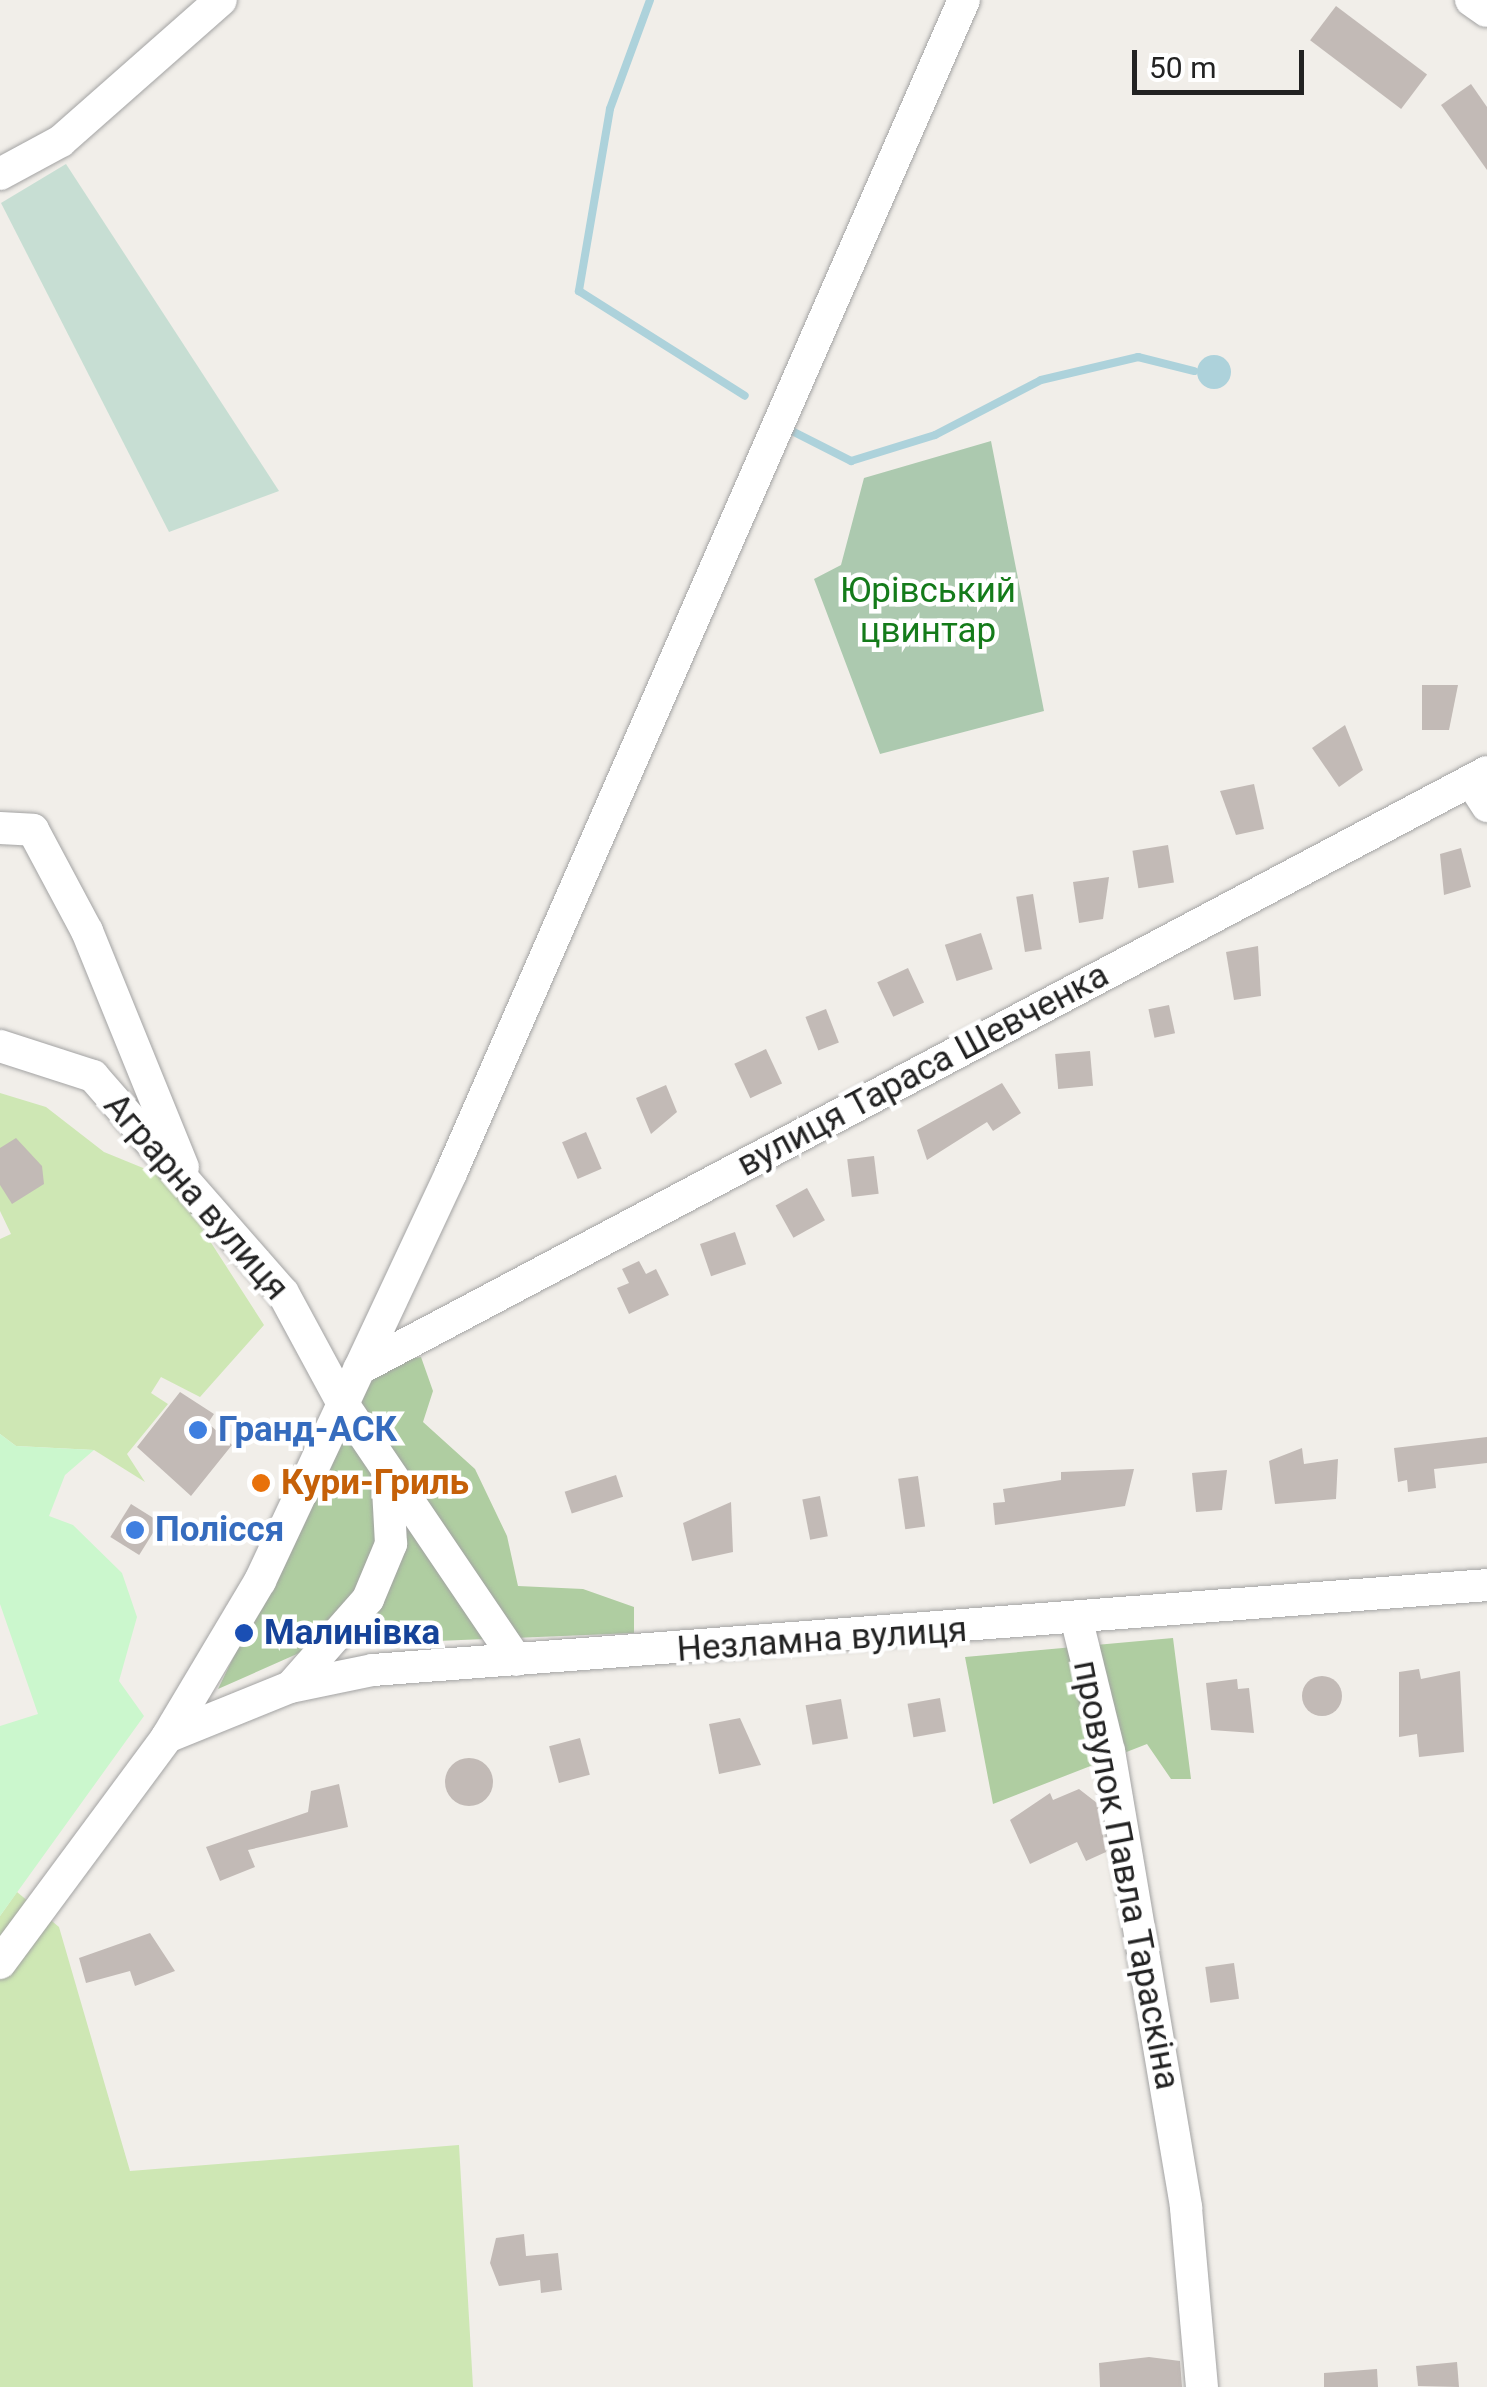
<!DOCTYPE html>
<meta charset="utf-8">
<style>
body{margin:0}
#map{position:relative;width:1487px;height:2387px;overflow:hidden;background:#f1eee9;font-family:Roboto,sans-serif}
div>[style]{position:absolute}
.grass>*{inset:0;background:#cee7b4}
.forest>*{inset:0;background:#afcda1}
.wetland>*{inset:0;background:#c7ded3}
.cemetery>*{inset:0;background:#acc9af}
.park>*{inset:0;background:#cbf7cd}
.water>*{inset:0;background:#add2db}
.round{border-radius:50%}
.stream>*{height:8px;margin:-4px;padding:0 4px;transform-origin:4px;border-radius:4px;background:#add2db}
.building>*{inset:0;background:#c2bab6;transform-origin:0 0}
.roads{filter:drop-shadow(0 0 2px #a3a3a3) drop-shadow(0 0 2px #a3a3a3)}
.minor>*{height:32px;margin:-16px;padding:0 16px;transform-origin:16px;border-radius:16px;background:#fff}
.dots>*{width:28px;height:28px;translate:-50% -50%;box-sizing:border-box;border:5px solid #fff;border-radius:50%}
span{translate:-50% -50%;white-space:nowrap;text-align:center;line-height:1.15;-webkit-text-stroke:9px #fff;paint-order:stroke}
.park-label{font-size:35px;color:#147b1a}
.street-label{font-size:35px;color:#222}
.shop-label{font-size:35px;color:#366cbe;font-weight:700}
.left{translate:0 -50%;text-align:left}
.food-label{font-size:35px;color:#c56008;font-weight:700}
.transit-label{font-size:35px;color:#164399;font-weight:700}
.scale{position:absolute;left:1132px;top:50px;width:172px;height:45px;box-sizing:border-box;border:5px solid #222;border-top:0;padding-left:12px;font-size:30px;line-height:35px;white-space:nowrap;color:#222;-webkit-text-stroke:8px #fff;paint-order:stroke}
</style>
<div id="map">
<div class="grass">
<i style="clip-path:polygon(0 1093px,46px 1107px,104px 1152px,170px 1179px,264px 1325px,200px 1397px,161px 1377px,151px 1393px,168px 1404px,127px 1454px,145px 1482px,94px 1450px,16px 1446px,0 1434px,0 1239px,11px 1234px,0 1211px)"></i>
<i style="clip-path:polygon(17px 1892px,59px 1927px,130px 2171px,459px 2145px,473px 2387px,0 2387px,0 1916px)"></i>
</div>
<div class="forest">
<i style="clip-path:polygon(421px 1357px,433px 1391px,423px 1422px,475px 1469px,507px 1536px,518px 1586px,583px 1589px,634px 1607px,634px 1633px,315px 1646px,218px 1689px,376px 1364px)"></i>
<i style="clip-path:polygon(1173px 1638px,1191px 1779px,1171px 1779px,1147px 1744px,993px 1804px,965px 1657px)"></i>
</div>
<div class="wetland">
<i style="clip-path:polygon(66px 164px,279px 491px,169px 532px,1px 203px)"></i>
</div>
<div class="cemetery">
<i style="clip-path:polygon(991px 441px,1044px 711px,880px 754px,814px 579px,841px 565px,864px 478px)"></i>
</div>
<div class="park">
<i style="clip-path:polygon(0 1434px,16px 1446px,94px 1450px,65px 1475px,49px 1516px,73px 1525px,122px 1573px,137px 1617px,119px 1681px,144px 1716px,0 1916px,0 1726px,38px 1714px,0 1604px)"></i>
</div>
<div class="water">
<i class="round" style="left:1197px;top:355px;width:34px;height:34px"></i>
</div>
<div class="stream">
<i style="left:650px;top:0;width:116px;rotate:110.2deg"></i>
<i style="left:610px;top:109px;width:185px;rotate:99.7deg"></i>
<i style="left:579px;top:291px;width:196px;rotate:32.3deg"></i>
<i style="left:788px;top:429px;width:71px;rotate:26.9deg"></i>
<i style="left:851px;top:461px;width:88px;rotate:-17.2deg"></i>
<i style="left:935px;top:435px;width:119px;rotate:-27.4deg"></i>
<i style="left:1041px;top:380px;width:100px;rotate:-13.3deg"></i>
<i style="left:1138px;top:357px;width:58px;rotate:14deg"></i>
</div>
<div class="building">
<i style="left:1336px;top:6px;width:114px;height:43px;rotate:37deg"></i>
<i style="clip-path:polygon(1471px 84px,1487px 107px,1487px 170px,1441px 105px)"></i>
<i style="clip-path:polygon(1422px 685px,1458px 685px,1449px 730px,1422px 730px)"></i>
<i style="clip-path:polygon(1345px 725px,1363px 770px,1339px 787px,1312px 748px)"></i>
<i style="clip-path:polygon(1254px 784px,1264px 829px,1236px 835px,1220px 791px)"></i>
<i style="left:1168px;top:845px;width:38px;height:36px;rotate:81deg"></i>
<i style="clip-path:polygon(1461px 848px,1471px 887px,1444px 895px,1440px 854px)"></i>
<i style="clip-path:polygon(1109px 877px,1103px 919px,1079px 923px,1073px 882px)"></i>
<i style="left:1033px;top:894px;width:56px;height:17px;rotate:81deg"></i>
<i style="left:981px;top:933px;width:38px;height:38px;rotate:72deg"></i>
<i style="clip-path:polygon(1258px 946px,1261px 996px,1234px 1000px,1226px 952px)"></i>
<i style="left:908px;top:968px;width:38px;height:34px;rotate:65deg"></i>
<i style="left:1169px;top:1005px;width:29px;height:21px;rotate:78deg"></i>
<i style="left:826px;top:1009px;width:36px;height:22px;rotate:69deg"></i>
<i style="left:766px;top:1049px;width:38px;height:35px;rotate:65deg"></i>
<i style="left:1090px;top:1051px;width:35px;height:35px;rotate:85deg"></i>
<i style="clip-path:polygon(1002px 1083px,1021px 1113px,993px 1131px,987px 1122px,927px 1160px,917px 1130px)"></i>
<i style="clip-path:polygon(666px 1085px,677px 1112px,651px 1134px,636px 1098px)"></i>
<i style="left:586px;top:1132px;width:40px;height:26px;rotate:67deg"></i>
<i style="clip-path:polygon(16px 1138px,42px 1166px,44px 1184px,12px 1204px,0 1185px,0 1148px)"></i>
<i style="left:874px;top:1156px;width:38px;height:27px;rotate:83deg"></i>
<i style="left:807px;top:1188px;width:37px;height:36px;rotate:61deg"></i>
<i style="left:735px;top:1232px;width:34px;height:37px;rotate:71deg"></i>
<i style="clip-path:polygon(639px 1261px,646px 1274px,656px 1269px,669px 1295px,629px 1314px,617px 1288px,629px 1283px,622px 1269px)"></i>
<i style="clip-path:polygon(180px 1392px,214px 1414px,208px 1423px,232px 1445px,191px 1496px,137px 1447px)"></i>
<i style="clip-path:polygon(1487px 1437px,1487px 1463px,1434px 1469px,1436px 1488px,1408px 1492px,1407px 1480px,1398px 1482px,1394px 1448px)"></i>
<i style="clip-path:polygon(1302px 1448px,1304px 1464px,1338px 1459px,1336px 1499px,1275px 1504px,1269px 1461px)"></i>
<i style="clip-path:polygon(1134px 1469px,1125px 1506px,995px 1525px,993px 1503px,1005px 1502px,1003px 1489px,1061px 1480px,1061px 1472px)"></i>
<i style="clip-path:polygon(1227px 1470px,1222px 1510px,1196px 1512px,1192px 1473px)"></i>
<i style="left:616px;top:1475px;width:23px;height:54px;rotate:72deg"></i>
<i style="left:918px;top:1476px;width:51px;height:20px;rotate:82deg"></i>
<i style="left:820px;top:1496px;width:41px;height:18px;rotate:79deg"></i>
<i style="clip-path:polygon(731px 1502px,733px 1552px,692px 1561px,683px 1523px)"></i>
<i style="left:131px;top:1504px;width:34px;height:39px;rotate:32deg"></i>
<i style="clip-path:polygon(1419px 1669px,1421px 1679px,1460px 1671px,1464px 1752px,1419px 1757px,1417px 1734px,1399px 1737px,1399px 1672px)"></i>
<i class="round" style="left:1302px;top:1676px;width:40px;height:40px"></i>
<i style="clip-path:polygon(1237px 1679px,1238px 1689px,1249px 1688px,1254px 1733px,1211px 1730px,1206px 1683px)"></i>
<i style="left:940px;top:1698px;width:34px;height:33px;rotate:80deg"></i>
<i style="left:841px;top:1699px;width:40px;height:36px;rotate:80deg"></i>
<i style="clip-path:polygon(740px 1718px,761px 1765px,719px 1774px,709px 1724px)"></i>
<i style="left:580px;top:1738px;width:38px;height:32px;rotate:75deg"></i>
<i class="round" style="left:445px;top:1758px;width:48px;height:48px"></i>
<i style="clip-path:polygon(339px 1784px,348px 1827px,248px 1850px,255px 1867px,220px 1881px,206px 1847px,308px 1812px,311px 1791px)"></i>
<i style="clip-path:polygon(1079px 1789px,1097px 1803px,1106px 1852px,1086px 1861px,1077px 1842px,1030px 1864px,1010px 1820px,1050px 1793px,1053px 1800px)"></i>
<i style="clip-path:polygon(150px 1933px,175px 1971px,135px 1986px,130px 1971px,86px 1983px,79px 1958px)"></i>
<i style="left:1234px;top:1963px;width:36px;height:29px;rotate:82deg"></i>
<i style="clip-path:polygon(524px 2234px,526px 2256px,558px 2253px,562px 2290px,541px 2293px,540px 2280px,499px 2286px,490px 2263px,496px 2238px)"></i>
<i style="clip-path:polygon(1149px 2357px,1180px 2361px,1182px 2387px,1100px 2387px,1099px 2363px)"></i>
<i style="clip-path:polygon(1457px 2362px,1459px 2387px,1418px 2386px,1416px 2366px)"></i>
<i style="clip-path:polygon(1377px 2369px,1378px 2387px,1324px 2387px,1324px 2373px)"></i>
</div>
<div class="roads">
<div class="minor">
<i style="left:1471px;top:0;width:19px;rotate:35deg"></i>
<i style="left:0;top:174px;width:69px;rotate:-28.4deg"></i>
<i style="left:61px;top:141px;width:213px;rotate:-41.4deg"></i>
<i style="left:1471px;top:781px;width:30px;rotate:57deg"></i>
<i style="left:0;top:828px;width:33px;rotate:3deg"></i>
<i style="left:33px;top:830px;width:115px;rotate:61.9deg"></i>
<i style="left:87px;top:931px;width:255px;rotate:67.9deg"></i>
<i style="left:0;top:1046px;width:98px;rotate:17.9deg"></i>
<i style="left:93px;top:1076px;width:288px;rotate:48.8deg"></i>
<i style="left:283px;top:1293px;width:126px;rotate:61.6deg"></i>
<i style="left:343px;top:1404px;width:309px;rotate:55.9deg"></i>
<i style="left:359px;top:1369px;width:1276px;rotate:-27.89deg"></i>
<i style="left:1077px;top:1621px;width:134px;rotate:76.2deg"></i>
<i style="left:1109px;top:1751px;width:463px;rotate:80.4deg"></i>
<i style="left:1186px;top:2208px;width:180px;rotate:84.9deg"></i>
<i style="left:294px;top:1683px;width:112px;rotate:-48.6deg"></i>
<i style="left:368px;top:1599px;width:60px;rotate:-67.3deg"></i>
<i style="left:391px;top:1544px;width:73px;rotate:-93.1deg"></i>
<i style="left:167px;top:1737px;width:133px;rotate:-22.1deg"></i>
<i style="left:290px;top:1687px;width:85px;rotate:-11.6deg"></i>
<i style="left:373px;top:1670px;width:1117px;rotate:-4.36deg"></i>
<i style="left:0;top:1963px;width:281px;rotate:-53.5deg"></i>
<i style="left:167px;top:1737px;width:182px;rotate:-59.2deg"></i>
<i style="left:260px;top:1581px;width:450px;rotate:-64.9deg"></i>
<i style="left:451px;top:1173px;width:1280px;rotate:-66.38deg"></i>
</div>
</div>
<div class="dots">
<i style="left:198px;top:1430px;background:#3f7fe0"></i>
<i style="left:261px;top:1483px;background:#e8710a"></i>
<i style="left:135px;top:1530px;background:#3f7fe0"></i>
<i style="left:244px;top:1633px;background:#1a4fb4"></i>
</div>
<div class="park-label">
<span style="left:928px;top:611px">Юрівський<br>цвинтар</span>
</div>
<div class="street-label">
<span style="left:923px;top:1070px;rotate:-28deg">вулиця Тараса Шевченка</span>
<span style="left:196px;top:1197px;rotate:49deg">Аграрна вулиця</span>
<span style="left:822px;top:1640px;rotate:-4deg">Незламна вулиця</span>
<span style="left:1126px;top:1875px;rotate:79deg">провулок Павла Тараскіна</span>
</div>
<div class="shop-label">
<span class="left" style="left:218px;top:1430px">Гранд-АСК</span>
<span class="left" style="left:155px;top:1530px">Полісся</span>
</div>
<div class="food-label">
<span class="left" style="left:281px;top:1483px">Кури-Гриль</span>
</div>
<div class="transit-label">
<span class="left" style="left:264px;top:1633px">Малинівка</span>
</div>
<div class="scale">50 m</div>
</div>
